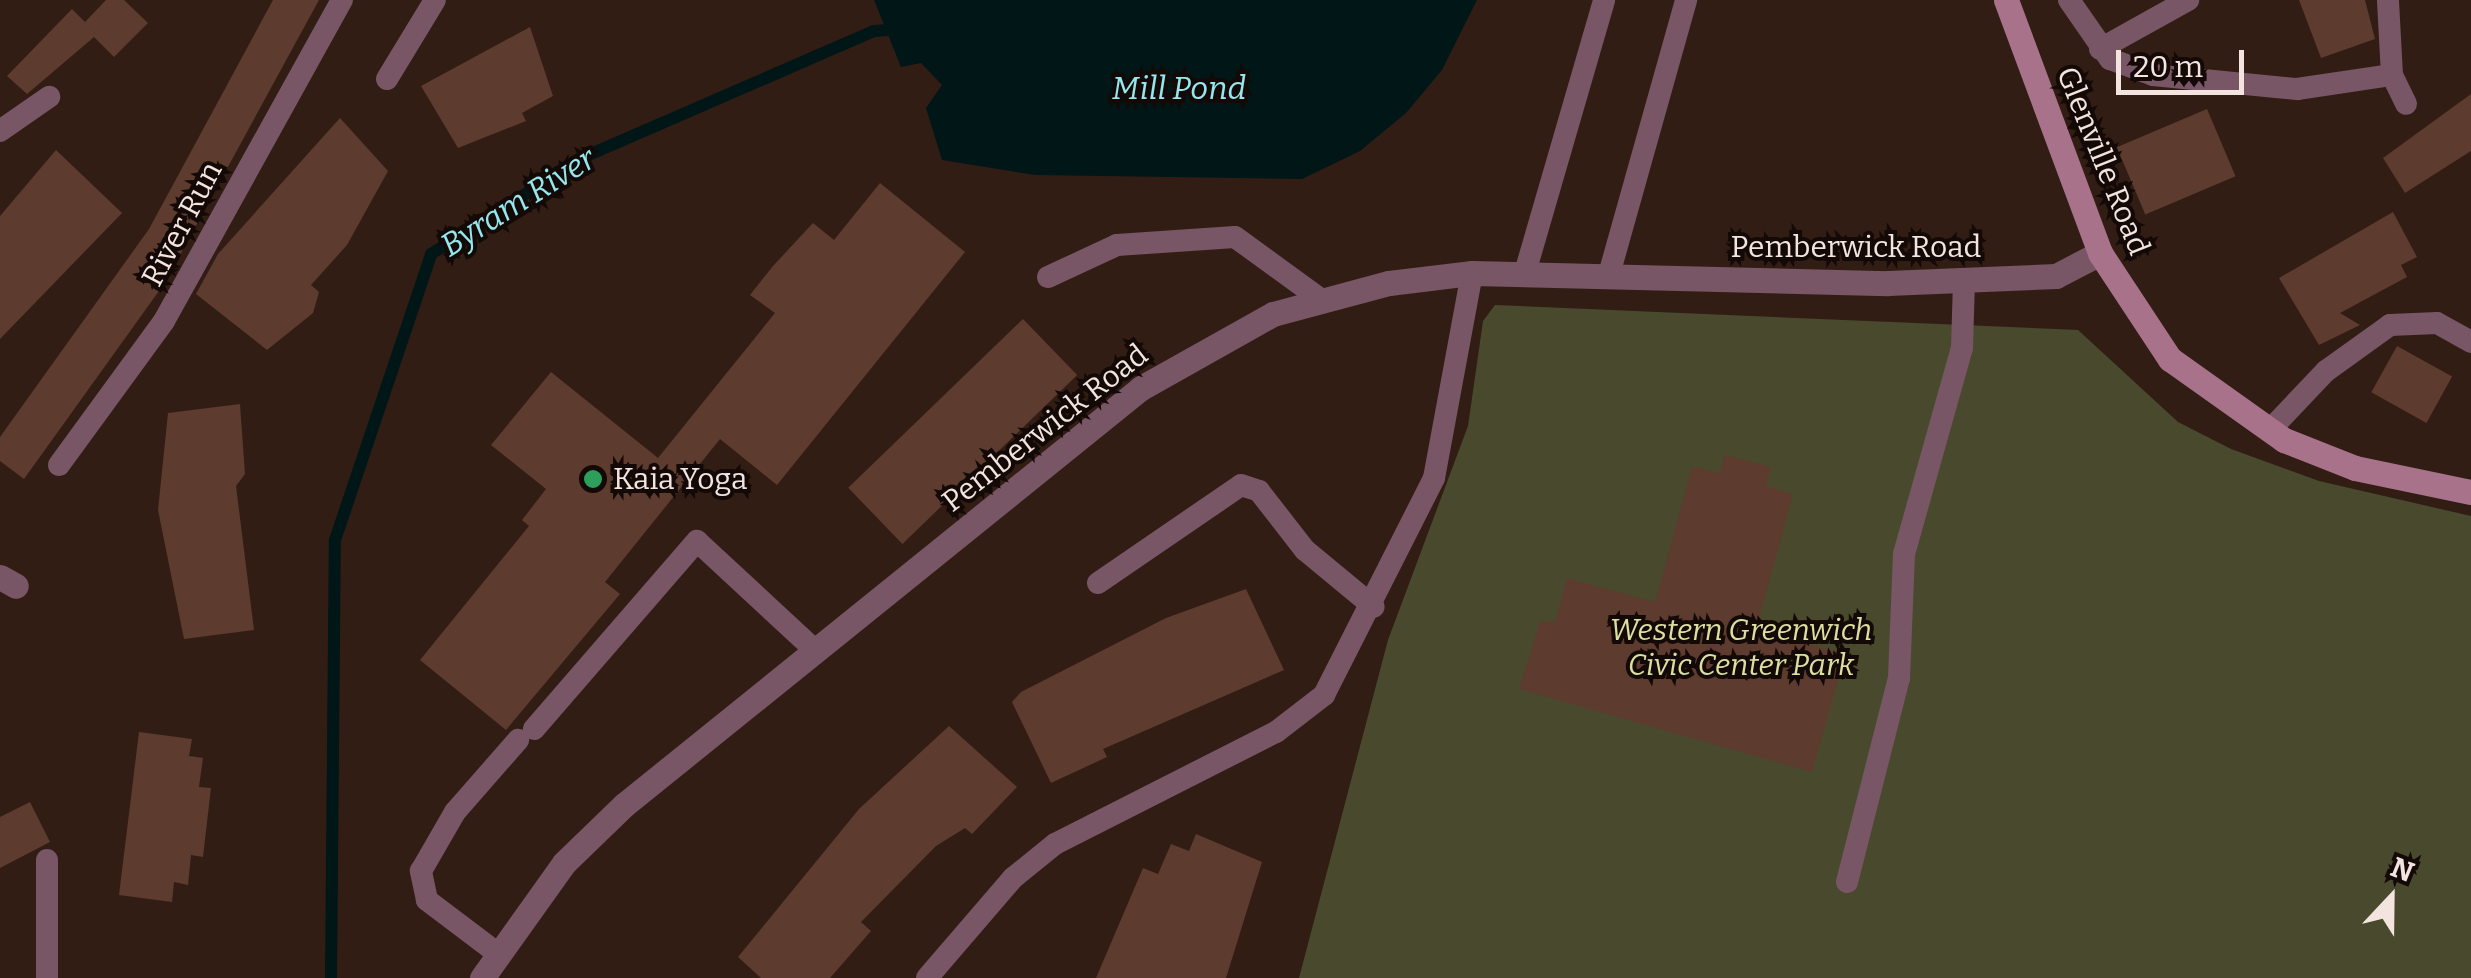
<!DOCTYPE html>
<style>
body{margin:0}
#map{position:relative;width:2471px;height:978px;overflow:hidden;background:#321d15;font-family:Bitter,serif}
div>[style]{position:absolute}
.green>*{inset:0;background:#494a2d}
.water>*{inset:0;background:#001617}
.stream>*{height:12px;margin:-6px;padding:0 6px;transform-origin:6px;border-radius:6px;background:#001617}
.building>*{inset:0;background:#5d3b2f;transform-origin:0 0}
.lane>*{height:22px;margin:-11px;padding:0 11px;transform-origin:11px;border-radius:11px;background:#785665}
.street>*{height:25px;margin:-12.5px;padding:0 12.5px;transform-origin:12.5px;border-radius:12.5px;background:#785665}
.secondary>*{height:25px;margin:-12.5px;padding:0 12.5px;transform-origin:12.5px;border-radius:12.5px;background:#a8728b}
.dots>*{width:28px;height:28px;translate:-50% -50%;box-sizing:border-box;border:5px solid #130907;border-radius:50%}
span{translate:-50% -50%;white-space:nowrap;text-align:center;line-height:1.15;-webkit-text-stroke:8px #130907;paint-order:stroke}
.street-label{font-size:30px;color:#f3e4df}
.poi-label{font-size:30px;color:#f3e4df}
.left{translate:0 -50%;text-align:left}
.park-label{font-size:30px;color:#dbdf9f;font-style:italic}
.water-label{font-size:32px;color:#94e8ed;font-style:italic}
.north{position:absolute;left:2341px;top:848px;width:100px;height:100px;-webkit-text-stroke:8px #130907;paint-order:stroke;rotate:22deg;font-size:28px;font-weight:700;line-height:40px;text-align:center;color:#f3e4df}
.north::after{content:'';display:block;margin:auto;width:35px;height:45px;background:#f3e4df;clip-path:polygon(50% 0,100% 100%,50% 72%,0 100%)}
.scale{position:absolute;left:2116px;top:50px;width:128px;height:45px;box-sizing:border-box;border:5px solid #f3e4df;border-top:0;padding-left:12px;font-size:30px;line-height:35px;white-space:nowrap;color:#f3e4df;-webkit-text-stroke:8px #130907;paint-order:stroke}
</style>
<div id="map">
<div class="green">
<i style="clip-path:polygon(1495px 305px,2078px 330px,2178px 422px,2231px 449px,2319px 481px,2471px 516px,2471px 978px,1299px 978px,1388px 640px,1468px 426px,1483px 321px)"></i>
</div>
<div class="water">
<i style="clip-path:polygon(874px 0,1477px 0,1442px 70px,1406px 113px,1360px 151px,1302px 179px,1035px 175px,942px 160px,926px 108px,942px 85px,921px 63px,901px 67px)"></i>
</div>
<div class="stream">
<i style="left:331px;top:978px;width:438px;rotate:-89.5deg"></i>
<i style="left:335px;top:540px;width:302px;rotate:-71.4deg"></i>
<i style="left:431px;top:254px;width:181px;rotate:-32.4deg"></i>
<i style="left:584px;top:157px;width:316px;rotate:-23.5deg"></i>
<i style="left:874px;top:31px;width:28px;rotate:-4deg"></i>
</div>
<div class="building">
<i style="clip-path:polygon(106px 0,124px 0,148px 23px,114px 57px,94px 37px,27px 94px,7px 76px,72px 9px,85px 22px)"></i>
<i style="clip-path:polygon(273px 0,319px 0,164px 284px,24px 479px,0 461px,0 437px,149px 229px)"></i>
<i style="clip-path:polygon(2299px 0,2365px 0,2375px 39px,2321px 58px)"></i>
<i style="clip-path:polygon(530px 27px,553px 96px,522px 113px,526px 121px,458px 148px,421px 86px)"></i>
<i style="clip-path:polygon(2471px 94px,2471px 151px,2405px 193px,2383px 158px)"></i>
<i style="left:2207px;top:109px;width:73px;height:98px;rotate:67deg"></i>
<i style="clip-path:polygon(340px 118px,388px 171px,347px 245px,311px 285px,319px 292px,313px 313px,267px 350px,196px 294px,218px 254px)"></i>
<i style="clip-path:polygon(56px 150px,122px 213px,0 339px,0 216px)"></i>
<i style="clip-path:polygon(880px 183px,965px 252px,777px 485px,720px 439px,605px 582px,620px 594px,506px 730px,420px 660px,529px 526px,522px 520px,546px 489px,491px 445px,551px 372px,658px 458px,775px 313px,750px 295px,773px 266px,813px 223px,834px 240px)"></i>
<i style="clip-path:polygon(2393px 212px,2417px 257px,2401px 265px,2407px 277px,2340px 313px,2360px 325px,2319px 345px,2279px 278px)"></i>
<i style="left:1023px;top:319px;width:78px;height:243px;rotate:46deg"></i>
<i style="left:2397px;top:346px;width:63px;height:53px;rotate:29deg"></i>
<i style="clip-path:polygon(240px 404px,245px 474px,236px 486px,254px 630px,184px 639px,158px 510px,168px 413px)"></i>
<i style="clip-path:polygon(1725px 455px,1771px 467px,1766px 486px,1793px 494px,1756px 630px,1845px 654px,1812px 772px,1519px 689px,1540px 621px,1555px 622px,1567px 578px,1655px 602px,1692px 466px,1720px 473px)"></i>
<i style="clip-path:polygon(1246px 589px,1284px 670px,1103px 749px,1107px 757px,1051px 783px,1012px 702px,1021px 692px,1166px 618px)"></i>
<i style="clip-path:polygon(949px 726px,1017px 787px,972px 834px,965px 828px,936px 846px,861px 922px,871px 931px,830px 978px,761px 978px,738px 957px,859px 809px)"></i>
<i style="clip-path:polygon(139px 732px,192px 739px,189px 756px,203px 758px,199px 787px,211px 788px,203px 857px,191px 855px,188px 885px,174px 882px,172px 902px,119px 895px)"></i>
<i style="clip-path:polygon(30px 802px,50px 842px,0 868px,0 817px)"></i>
<i style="clip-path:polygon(1196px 834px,1262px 862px,1226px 978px,1096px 978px,1143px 868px,1158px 874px,1171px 844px,1189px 851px)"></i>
</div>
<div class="lane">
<i style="left:2069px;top:0;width:72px;rotate:55.2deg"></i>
<i style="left:2110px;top:59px;width:46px;rotate:20.4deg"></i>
<i style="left:2153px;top:75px;width:145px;rotate:5.6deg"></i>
<i style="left:2297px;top:89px;width:96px;rotate:-8.4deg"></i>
<i style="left:2392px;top:75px;width:75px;rotate:-93.1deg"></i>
<i style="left:2100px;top:49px;width:101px;rotate:-29.1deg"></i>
<i style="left:2392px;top:75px;width:32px;rotate:64deg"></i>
<i style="left:387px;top:79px;width:92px;rotate:-58.7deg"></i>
<i style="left:0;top:131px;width:60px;rotate:-34.8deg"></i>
<i style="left:1524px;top:276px;width:287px;rotate:-73.8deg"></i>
<i style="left:1048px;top:277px;width:76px;rotate:-24.9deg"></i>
<i style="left:1117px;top:245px;width:118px;rotate:-3.9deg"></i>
<i style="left:1235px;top:237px;width:104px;rotate:36deg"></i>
<i style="left:1608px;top:278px;width:289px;rotate:-74.3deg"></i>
<i style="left:2269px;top:431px;width:83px;rotate:-46.5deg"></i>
<i style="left:2326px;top:371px;width:79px;rotate:-35.7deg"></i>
<i style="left:2390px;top:325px;width:47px;rotate:-2.4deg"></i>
<i style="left:2437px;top:323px;width:39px;rotate:29deg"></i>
<i style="left:59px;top:465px;width:178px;rotate:-53.9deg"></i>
<i style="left:164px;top:321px;width:367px;rotate:-61deg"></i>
<i style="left:1098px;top:583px;width:173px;rotate:-34.4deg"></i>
<i style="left:1241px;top:485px;width:19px;rotate:18deg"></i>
<i style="left:1259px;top:491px;width:75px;rotate:52.1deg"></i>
<i style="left:1305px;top:550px;width:89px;rotate:39.6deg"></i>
<i style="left:534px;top:729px;width:249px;rotate:-49.1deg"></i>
<i style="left:697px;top:541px;width:163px;rotate:42.8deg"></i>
<i style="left:1847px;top:882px;width:211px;rotate:-75.7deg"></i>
<i style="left:1899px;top:678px;width:124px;rotate:-87.7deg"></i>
<i style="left:1904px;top:554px;width:214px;rotate:-74.3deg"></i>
<i style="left:1962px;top:348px;width:68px;rotate:-88.3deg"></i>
<i style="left:497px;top:953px;width:88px;rotate:-142.9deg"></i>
<i style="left:427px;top:900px;width:30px;rotate:-102deg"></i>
<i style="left:421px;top:871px;width:68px;rotate:-60deg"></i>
<i style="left:455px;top:812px;width:96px;rotate:-48.8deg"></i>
<i style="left:47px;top:978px;width:118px;rotate:-90deg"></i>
<i style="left:927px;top:978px;width:132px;rotate:-49.3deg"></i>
<i style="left:1013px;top:878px;width:54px;rotate:-39deg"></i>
<i style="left:1055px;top:844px;width:248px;rotate:-26.9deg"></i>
<i style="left:1276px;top:732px;width:61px;rotate:-37.6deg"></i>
<i style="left:1324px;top:695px;width:243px;rotate:-63.1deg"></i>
<i style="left:1434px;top:478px;width:208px;rotate:-79.5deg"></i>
</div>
<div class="street">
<i style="left:0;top:577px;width:18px;rotate:29deg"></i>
<i style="left:482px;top:978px;width:141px;rotate:-54.5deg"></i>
<i style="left:564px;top:863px;width:83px;rotate:-44deg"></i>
<i style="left:624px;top:805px;width:664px;rotate:-38.89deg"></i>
<i style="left:1141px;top:388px;width:151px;rotate:-29.3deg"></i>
<i style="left:1273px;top:314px;width:120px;rotate:-15deg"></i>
<i style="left:1389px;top:283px;width:84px;rotate:-6.9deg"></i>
<i style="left:1472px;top:273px;width:416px;rotate:1.4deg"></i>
<i style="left:1888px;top:283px;width:168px;rotate:-2.4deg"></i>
<i style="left:2056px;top:276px;width:50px;rotate:-27.6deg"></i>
</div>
<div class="secondary">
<i style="left:2006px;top:0;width:270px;rotate:69.6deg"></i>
<i style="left:2100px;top:253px;width:127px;rotate:56.6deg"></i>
<i style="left:2170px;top:359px;width:140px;rotate:35.4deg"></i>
<i style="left:2284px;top:440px;width:76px;rotate:21.5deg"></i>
<i style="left:2355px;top:468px;width:118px;rotate:11.7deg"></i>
</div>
<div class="dots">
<i style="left:593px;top:479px;background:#2e9e5b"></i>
</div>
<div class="street-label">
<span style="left:2103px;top:161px;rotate:68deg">Glenville Road</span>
<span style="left:182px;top:224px;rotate:-62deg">River Run</span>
<span style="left:1856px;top:247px">Pemberwick Road</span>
<span style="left:1045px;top:428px;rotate:-38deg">Pemberwick Road</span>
</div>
<div class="poi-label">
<span class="left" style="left:613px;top:479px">Kaia Yoga</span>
</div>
<div class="park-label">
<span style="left:1741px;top:647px">Western Greenwich<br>Civic Center Park</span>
</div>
<div class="water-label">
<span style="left:1179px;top:88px">Mill Pond</span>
<span style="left:518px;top:202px;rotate:-32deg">Byram River</span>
</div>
<div class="north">N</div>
<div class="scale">20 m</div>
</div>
